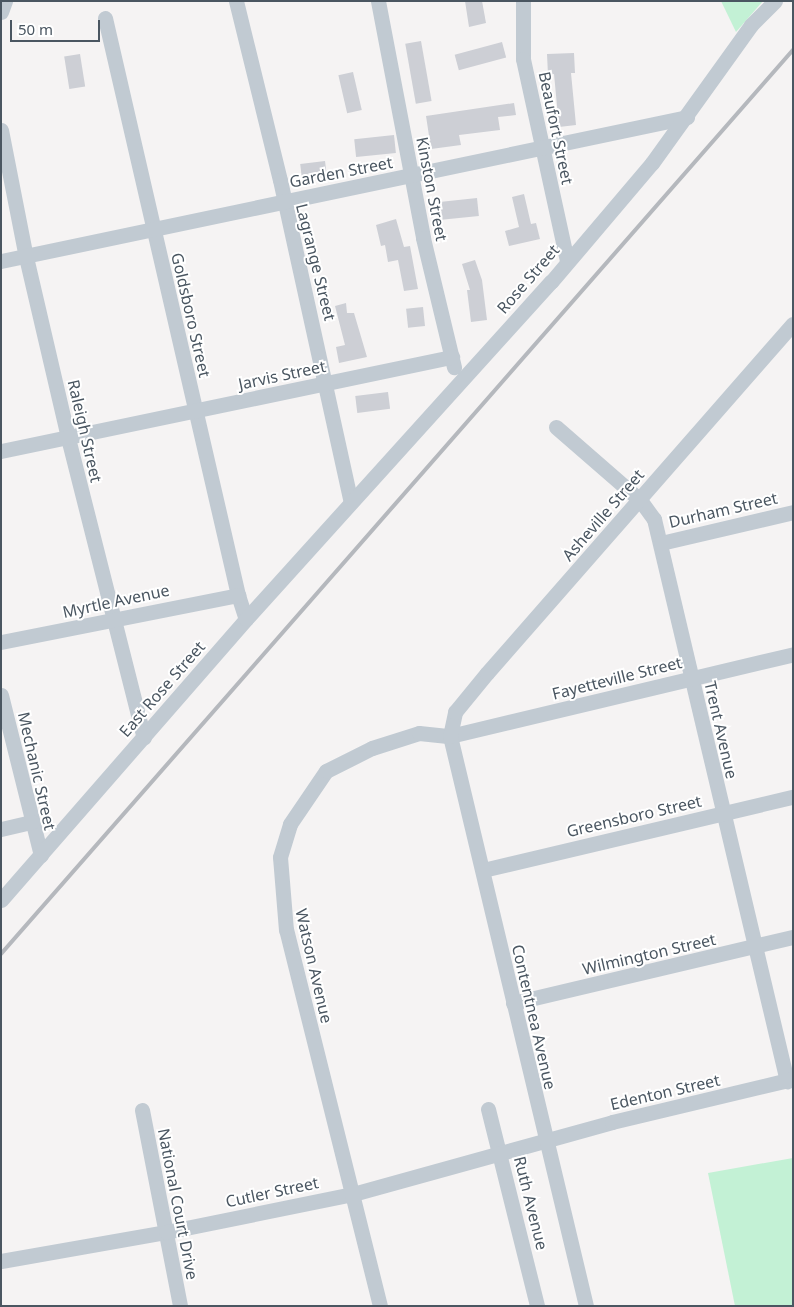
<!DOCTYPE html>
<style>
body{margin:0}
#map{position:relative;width:794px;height:1307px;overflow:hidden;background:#f5f3f3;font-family:"Noto Sans",sans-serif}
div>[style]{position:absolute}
.green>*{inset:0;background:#c3f1d5}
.building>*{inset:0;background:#cdcfd5;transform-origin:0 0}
.minor>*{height:15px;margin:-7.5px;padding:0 7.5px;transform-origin:7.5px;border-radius:7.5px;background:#c1cad2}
.rail>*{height:4px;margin:-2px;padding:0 2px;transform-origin:2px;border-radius:2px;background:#b5b8bd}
span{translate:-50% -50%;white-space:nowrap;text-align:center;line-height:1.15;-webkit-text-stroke:4px #fff;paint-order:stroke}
.street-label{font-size:16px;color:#4a5661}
.frame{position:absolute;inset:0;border:2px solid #4a5661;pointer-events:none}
.scale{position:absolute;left:10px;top:20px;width:90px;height:22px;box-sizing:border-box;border:2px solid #4a5661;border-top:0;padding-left:6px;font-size:15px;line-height:18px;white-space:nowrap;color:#4a5661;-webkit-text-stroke:4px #fff;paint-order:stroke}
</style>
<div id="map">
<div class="green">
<i style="clip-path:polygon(721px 1px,763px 1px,736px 32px)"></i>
<i style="clip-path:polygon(793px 1158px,793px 1306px,735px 1306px,708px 1173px)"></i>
</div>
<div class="building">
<i style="clip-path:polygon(465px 1px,482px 1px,486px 23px,469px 27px)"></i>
<i style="left:421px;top:41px;width:61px;height:16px;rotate:80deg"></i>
<i style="left:502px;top:42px;width:16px;height:49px;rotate:75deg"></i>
<i style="clip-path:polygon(574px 53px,575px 73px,571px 73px,576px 125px,559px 127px,554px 74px,548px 75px,547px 54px)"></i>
<i style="left:80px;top:54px;width:33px;height:16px;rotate:81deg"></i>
<i style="left:353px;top:72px;width:39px;height:15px;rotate:77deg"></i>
<i style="clip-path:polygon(514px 103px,516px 115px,498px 117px,500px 130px,459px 135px,461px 145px,431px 149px,426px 116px)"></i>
<i style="left:394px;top:135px;width:18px;height:40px;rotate:84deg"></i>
<i style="left:325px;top:161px;width:16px;height:25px;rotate:83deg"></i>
<i style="clip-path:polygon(524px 194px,531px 224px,536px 223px,540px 239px,509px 246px,505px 231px,519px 227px,512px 197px)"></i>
<i style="left:477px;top:198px;width:18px;height:40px;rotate:84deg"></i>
<i style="clip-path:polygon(396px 219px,404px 247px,410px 246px,418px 289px,404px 291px,398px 260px,388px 262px,385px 245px,381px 246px,376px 225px)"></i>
<i style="clip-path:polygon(475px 260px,482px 280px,487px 320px,471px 322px,467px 290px,470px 290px,462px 264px)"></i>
<i style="clip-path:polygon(346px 303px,347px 313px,354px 313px,367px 357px,339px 363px,336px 347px,345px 345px,335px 306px)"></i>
<i style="left:423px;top:307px;width:19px;height:17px;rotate:84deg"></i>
<i style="left:388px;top:392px;width:17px;height:33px;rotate:83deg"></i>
</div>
<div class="minor">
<i style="left:236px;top:1px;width:184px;rotate:76.2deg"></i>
<i style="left:280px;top:180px;width:330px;rotate:77.6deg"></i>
<i style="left:378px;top:1px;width:241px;rotate:79.2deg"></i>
<i style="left:423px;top:238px;width:133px;rotate:76.5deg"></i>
<i style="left:523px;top:1px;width:58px;rotate:90deg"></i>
<i style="left:523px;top:59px;width:207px;rotate:77.7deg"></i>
<i style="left:1px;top:12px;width:12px;rotate:-70deg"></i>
<i style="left:105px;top:18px;width:592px;rotate:77.02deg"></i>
<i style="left:238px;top:595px;width:25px;rotate:72deg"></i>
<i style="left:1px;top:130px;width:129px;rotate:78.9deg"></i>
<i style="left:26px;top:257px;width:186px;rotate:76.9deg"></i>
<i style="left:68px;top:438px;width:309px;rotate:75.8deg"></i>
<i style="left:1px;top:261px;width:701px;rotate:-11.85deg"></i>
<i style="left:556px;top:427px;width:111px;rotate:41deg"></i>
<i style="left:640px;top:500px;width:24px;rotate:54deg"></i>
<i style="left:654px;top:519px;width:578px;rotate:76.69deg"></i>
<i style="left:1px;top:451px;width:461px;rotate:-11.8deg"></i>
<i style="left:661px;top:543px;width:136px;rotate:-13.2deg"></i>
<i style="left:1px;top:642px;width:242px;rotate:-11.2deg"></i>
<i style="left:1px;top:695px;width:165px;rotate:76deg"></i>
<i style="left:1px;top:829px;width:32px;rotate:-13deg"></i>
<i style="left:483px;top:870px;width:318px;rotate:-13.3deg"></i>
<i style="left:1px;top:900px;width:373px;rotate:-48.9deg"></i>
<i style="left:246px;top:619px;width:455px;rotate:-47.9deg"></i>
<i style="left:551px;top:282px;width:156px;rotate:-49.7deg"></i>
<i style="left:652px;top:163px;width:170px;rotate:-54.3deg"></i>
<i style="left:751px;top:25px;width:34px;rotate:-45deg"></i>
<i style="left:513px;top:1003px;width:288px;rotate:-13.3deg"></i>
<i style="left:488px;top:1109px;width:203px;rotate:76deg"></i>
<i style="left:142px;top:1110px;width:200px;rotate:79deg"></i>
<i style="left:1px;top:1261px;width:168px;rotate:-10deg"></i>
<i style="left:166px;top:1232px;width:191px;rotate:-11.5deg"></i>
<i style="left:353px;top:1194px;width:269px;rotate:-15.5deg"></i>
<i style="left:612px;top:1122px;width:186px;rotate:-13.4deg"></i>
<i style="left:380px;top:1306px;width:388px;rotate:-104deg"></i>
<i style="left:286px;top:930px;width:73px;rotate:-94.7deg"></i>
<i style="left:280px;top:857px;width:34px;rotate:-73deg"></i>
<i style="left:290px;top:824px;width:64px;rotate:-55.8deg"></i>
<i style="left:326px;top:771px;width:51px;rotate:-26.6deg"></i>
<i style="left:372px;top:748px;width:49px;rotate:-17.7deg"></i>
<i style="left:419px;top:733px;width:31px;rotate:6deg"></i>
<i style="left:450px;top:736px;width:353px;rotate:-13.4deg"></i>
<i style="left:586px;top:1306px;width:586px;rotate:-103.42deg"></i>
<i style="left:450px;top:736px;width:25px;rotate:-78deg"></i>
<i style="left:455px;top:712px;width:50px;rotate:-50.6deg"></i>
<i style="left:487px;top:673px;width:464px;rotate:-48.8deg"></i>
</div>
<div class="rail">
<i style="left:1px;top:954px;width:1202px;rotate:-48.78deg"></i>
</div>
<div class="street-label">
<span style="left:556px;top:128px;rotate:78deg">Beaufort Street</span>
<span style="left:341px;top:172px;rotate:-11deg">Garden Street</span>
<span style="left:432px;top:189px;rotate:79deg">Kinston Street</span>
<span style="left:316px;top:262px;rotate:76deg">Lagrange Street</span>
<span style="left:528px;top:279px;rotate:-49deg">Rose Street</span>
<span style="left:191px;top:315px;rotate:77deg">Goldsboro Street</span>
<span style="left:282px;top:375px;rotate:-12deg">Jarvis Street</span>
<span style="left:85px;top:431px;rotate:77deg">Raleigh Street</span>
<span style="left:723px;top:510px;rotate:-13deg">Durham Street</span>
<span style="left:603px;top:515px;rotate:-49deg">Asheville Street</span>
<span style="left:116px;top:601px;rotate:-12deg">Myrtle Avenue</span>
<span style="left:617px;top:678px;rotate:-14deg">Fayetteville Street</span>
<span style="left:162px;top:689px;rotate:-49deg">East Rose Street</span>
<span style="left:721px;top:730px;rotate:77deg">Trent Avenue</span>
<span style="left:37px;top:771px;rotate:77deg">Mechanic Street</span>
<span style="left:634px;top:816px;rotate:-13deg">Greensboro Street</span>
<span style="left:649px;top:954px;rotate:-13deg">Wilmington Street</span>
<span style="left:314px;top:966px;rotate:77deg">Watson Avenue</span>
<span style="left:534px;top:1017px;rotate:77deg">Contentnea Avenue</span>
<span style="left:665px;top:1092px;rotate:-13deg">Edenton Street</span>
<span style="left:272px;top:1192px;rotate:-12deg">Cutler Street</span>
<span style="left:531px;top:1203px;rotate:76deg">Ruth Avenue</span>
<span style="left:178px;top:1204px;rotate:79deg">National Court Drive</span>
</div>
<div class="frame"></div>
<div class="scale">50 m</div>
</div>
